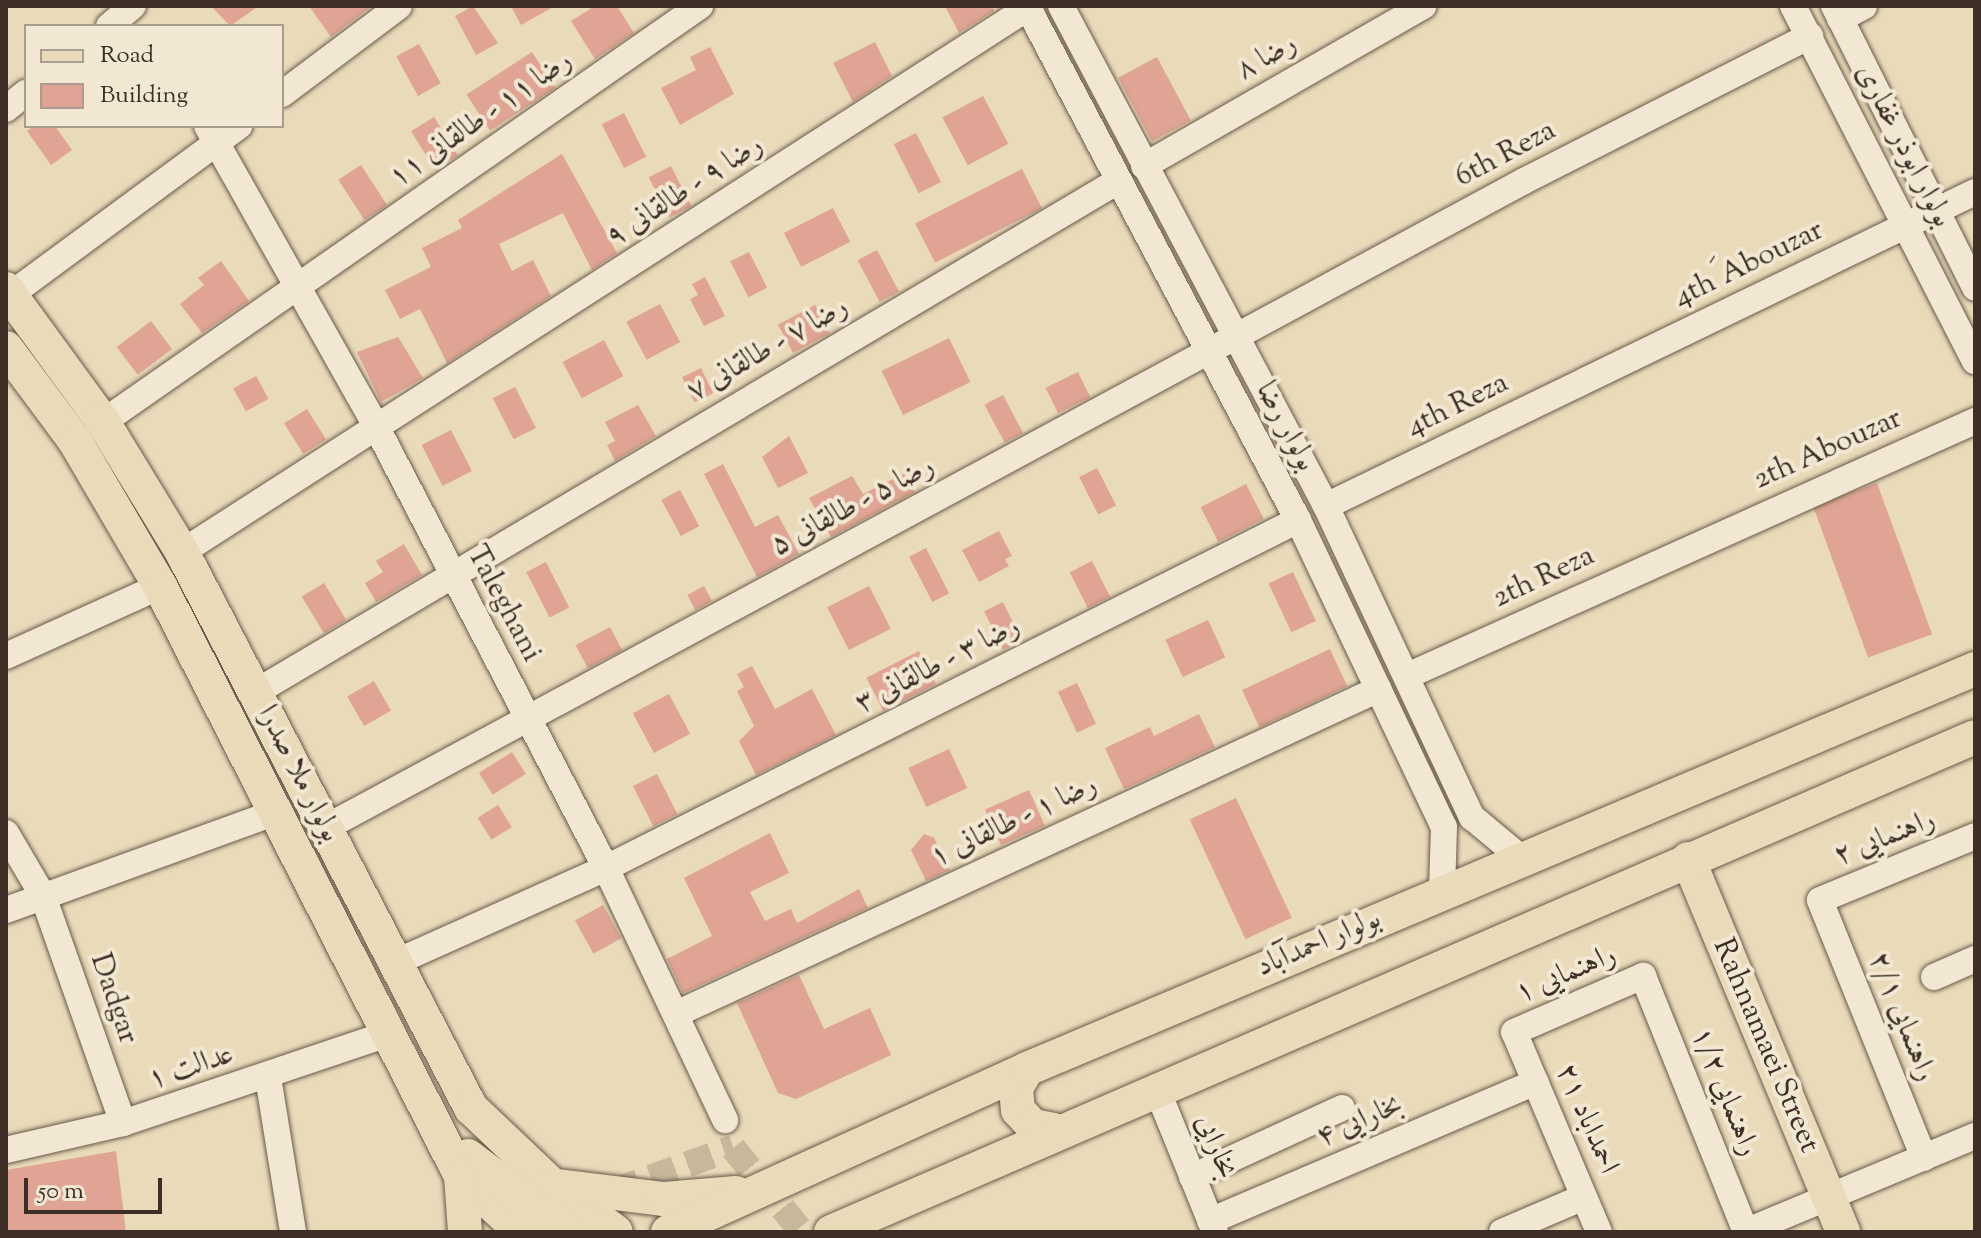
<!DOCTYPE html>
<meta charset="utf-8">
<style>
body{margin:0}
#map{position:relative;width:1981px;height:1238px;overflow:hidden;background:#e9daba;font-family:"Sorts Mill Goudy",Amiri,serif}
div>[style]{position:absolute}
.building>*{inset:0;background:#dfa493;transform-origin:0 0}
.minor-tunnel>*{height:26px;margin-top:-13px;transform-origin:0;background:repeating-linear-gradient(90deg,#c7b89c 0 26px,transparent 0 39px)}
.roads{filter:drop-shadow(0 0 2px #685a4a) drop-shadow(0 0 2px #685a4a)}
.minor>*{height:26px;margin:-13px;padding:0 13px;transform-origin:13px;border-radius:13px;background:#f1e7d2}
.major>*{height:34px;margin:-17px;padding:0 17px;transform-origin:17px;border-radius:17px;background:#e9daba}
span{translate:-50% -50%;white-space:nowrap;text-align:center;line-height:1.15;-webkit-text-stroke:8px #f1e7d2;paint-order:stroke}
.street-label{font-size:30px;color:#3d2f25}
.frame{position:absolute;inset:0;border:8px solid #3d2f25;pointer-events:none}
.legend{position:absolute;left:24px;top:24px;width:260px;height:104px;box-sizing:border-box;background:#f1e7d2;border:2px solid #a99d8d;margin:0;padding:10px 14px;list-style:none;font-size:24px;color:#3d2f25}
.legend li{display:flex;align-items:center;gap:16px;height:40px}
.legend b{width:40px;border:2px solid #a99d8d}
.scale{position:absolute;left:24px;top:1178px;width:138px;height:36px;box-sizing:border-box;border:4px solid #3d2f25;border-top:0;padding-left:10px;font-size:24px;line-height:28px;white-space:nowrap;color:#3d2f25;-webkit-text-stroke:6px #f1e7d2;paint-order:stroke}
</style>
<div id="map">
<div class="building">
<i style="clip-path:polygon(211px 6px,259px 6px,230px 26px)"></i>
<i style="clip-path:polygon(309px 6px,372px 6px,331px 37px)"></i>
<i style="clip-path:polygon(473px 6px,498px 43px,476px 55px,455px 16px)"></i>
<i style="clip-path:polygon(511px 6px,555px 6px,521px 25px)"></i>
<i style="clip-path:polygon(595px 6px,617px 6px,634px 33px,595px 59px,571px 21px)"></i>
<i style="clip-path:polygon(945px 6px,992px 6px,994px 11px,959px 33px)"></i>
<i style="clip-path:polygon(875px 42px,892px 76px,853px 102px,833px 63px)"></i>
<i style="left:419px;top:44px;width:45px;height:26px;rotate:61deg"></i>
<i style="clip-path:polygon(710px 47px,734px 94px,680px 125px,661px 88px,696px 70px,690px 57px)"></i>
<i style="left:532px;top:52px;width:43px;height:78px;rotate:57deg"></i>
<i style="left:1157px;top:57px;width:72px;height:44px;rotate:62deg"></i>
<i style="left:983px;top:96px;width:54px;height:46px;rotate:62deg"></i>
<i style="left:624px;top:113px;width:49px;height:25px;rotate:63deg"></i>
<i style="left:434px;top:117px;width:45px;height:27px;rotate:58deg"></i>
<i style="clip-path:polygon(34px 126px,55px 126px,72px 150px,51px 165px,27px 131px)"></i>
<i style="left:916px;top:133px;width:55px;height:25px;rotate:63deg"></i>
<i style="clip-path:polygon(562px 154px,617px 253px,592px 270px,563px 213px,499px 244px,512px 271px,533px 260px,551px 296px,447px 363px,420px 309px,400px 319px,385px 290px,431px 267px,422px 248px,462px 228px,458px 220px)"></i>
<i style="left:361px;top:165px;width:48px;height:27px;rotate:57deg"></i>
<i style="left:671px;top:166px;width:45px;height:25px;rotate:63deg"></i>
<i style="left:1022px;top:169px;width:44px;height:120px;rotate:63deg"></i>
<i style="left:833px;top:208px;width:38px;height:55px;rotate:63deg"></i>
<i style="left:877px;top:250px;width:47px;height:22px;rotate:62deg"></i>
<i style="left:749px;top:252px;width:40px;height:21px;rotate:63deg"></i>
<i style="clip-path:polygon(221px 261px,249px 301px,202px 333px,180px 304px,204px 285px,198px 278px)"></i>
<i style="clip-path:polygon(705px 277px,725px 316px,704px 326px,690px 299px,698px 295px,692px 284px)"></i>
<i style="left:660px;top:304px;width:43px;height:38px;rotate:62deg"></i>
<i style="left:815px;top:305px;width:32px;height:42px;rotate:62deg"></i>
<i style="left:151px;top:321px;width:35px;height:43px;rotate:53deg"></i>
<i style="clip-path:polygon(398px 337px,423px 378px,381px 402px,357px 352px)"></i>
<i style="left:949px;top:338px;width:49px;height:75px;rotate:64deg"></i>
<i style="left:604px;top:340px;width:41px;height:47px;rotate:62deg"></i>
<i style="left:701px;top:368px;width:28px;height:21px;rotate:64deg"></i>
<i style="left:1078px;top:372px;width:28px;height:36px;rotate:64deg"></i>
<i style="left:256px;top:376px;width:26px;height:26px;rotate:61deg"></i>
<i style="left:515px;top:387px;width:46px;height:25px;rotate:63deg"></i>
<i style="left:1003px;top:395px;width:43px;height:21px;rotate:62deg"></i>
<i style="clip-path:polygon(638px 405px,656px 436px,615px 461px,607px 445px,615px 441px,605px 422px)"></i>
<i style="left:307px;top:409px;width:36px;height:27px;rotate:58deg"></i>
<i style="left:451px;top:430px;width:46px;height:33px;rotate:63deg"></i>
<i style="clip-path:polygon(789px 436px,808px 473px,778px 488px,762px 457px)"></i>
<i style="clip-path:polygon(723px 464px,755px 527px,778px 515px,799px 554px,757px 577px,704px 474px)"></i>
<i style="left:1097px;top:468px;width:42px;height:20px;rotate:63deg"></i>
<i style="clip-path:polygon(905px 473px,915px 492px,831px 537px,809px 498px,852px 476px,863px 494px)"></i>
<i style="left:1877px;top:483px;width:161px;height:68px;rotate:70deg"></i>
<i style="left:1246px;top:484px;width:39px;height:51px;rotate:63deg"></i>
<i style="left:680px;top:490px;width:41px;height:21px;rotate:62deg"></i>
<i style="clip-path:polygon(999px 531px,1012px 556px,1005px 559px,1009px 566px,979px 582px,962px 550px)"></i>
<i style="clip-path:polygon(404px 544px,422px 575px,376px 602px,365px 583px,383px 572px,376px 561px)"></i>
<i style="left:926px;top:548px;width:51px;height:19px;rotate:63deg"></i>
<i style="left:1092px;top:561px;width:40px;height:25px;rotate:63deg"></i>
<i style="left:546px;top:562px;width:51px;height:22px;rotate:63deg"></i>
<i style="left:1293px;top:572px;width:54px;height:27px;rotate:65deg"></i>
<i style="left:324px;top:583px;width:43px;height:26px;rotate:59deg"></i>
<i style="left:704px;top:586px;width:17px;height:19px;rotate:62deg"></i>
<i style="left:869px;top:586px;width:48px;height:47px;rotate:63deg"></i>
<i style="left:1003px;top:602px;width:43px;height:21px;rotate:64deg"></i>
<i style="left:1208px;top:620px;width:41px;height:47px;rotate:65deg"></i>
<i style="left:610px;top:627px;width:26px;height:39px;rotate:62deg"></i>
<i style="left:1330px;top:649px;width:41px;height:97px;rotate:65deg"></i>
<i style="left:919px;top:651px;width:37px;height:59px;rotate:63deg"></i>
<i style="clip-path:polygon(752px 666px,775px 709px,812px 689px,836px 735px,756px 775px,739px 741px,754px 726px,737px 691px,744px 687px,737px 674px)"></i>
<i style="left:374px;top:681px;width:34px;height:31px;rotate:60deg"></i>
<i style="left:1077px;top:683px;width:45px;height:21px;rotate:65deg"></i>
<i style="left:669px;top:694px;width:45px;height:41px;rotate:62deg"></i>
<i style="clip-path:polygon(1199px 714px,1215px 747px,1124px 789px,1105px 748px,1150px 727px,1154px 736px)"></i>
<i style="left:949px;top:749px;width:43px;height:45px;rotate:65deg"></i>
<i style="left:512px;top:752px;width:26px;height:39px;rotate:58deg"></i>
<i style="left:657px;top:774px;width:45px;height:27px;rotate:63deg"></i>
<i style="left:1029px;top:790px;width:39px;height:48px;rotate:66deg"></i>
<i style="left:1236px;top:798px;width:132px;height:51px;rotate:65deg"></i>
<i style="left:498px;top:805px;width:26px;height:24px;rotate:58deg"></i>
<i style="clip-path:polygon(770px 833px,789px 873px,750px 892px,765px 921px,791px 909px,797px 923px,859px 889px,868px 908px,683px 993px,667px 959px,712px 936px,684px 878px)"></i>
<i style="clip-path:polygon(924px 834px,934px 838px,950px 870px,926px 881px,911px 850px)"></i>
<i style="left:603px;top:905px;width:38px;height:32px;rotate:61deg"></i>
<i style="clip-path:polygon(799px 975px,824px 1029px,870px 1008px,891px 1055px,796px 1099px,778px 1093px,737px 1003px)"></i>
<i style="clip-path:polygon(116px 1151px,126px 1232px,6px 1232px,6px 1170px)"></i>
</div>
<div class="minor-tunnel">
<i style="left:614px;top:1191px;width:127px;rotate:-19.9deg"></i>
<i style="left:733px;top:1148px;width:109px;rotate:50.6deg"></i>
</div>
<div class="roads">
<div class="minor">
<i style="left:1027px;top:6px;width:581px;rotate:62.2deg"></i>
<i style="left:1298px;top:520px;width:340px;rotate:64.6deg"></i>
<i style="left:1444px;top:827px;width:65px;rotate:91.8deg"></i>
<i style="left:1061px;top:6px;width:566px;rotate:62.08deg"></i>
<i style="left:1326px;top:506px;width:344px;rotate:64.9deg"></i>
<i style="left:1472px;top:817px;width:64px;rotate:39.9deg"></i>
<i style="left:1793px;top:6px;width:399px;rotate:62.9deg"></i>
<i style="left:1834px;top:6px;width:315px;rotate:63.4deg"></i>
<i style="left:1840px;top:19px;width:27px;rotate:-28deg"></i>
<i style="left:109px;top:26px;width:31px;rotate:-40deg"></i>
<i style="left:282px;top:94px;width:146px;rotate:-36.9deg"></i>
<i style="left:6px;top:109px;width:26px;rotate:-39deg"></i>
<i style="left:207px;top:126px;width:349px;rotate:60.6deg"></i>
<i style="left:378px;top:430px;width:494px;rotate:62.5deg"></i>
<i style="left:606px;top:868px;width:279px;rotate:64.7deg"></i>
<i style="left:1144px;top:166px;width:322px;rotate:-29.8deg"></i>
<i style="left:10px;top:295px;width:285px;rotate:-36.4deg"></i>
<i style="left:103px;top:422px;width:728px;rotate:-34.87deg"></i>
<i style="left:1326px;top:506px;width:721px;rotate:-25.82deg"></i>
<i style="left:182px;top:552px;width:1009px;rotate:-32.75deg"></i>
<i style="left:6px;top:656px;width:169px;rotate:-24.4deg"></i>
<i style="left:1407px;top:676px;width:623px;rotate:-24.18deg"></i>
<i style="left:256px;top:692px;width:1002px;rotate:-30.66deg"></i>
<i style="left:325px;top:828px;width:1362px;rotate:-28.35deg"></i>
<i style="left:1524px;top:181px;width:321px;rotate:-26.9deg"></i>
<i style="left:6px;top:833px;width:73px;rotate:59.6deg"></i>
<i style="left:43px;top:896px;width:241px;rotate:70.6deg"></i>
<i style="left:6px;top:910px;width:290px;rotate:-19.9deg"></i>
<i style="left:394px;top:963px;width:232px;rotate:-24.1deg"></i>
<i style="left:606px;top:868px;width:775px;rotate:-26.7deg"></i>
<i style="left:1934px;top:977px;width:45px;rotate:-23.7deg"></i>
<i style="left:676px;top:1014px;width:774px;rotate:-24.81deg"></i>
<i style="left:268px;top:1077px;width:157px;rotate:80.8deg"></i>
<i style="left:1156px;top:1087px;width:157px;rotate:67.9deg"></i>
<i style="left:6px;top:1150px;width:120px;rotate:-13deg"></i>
<i style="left:123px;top:1123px;width:283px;rotate:-18.6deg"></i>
<i style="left:1924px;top:1158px;width:278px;rotate:-112deg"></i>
<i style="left:1820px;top:900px;width:168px;rotate:-22.4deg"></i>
<i style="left:1192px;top:1177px;width:165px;rotate:-24.7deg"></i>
<i style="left:1210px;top:1221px;width:354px;rotate:-23.1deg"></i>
<i style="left:1502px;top:1232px;width:89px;rotate:-23.1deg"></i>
<i style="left:1599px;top:1232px;width:217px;rotate:-113deg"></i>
<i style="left:1514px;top:1032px;width:141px;rotate:-23.5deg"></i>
<i style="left:1643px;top:976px;width:276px;rotate:68.1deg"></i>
<i style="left:1745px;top:1232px;width:249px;rotate:-22.7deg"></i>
</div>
<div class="major">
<i style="left:6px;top:289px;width:165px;rotate:53.9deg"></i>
<i style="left:103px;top:422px;width:152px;rotate:58.7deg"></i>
<i style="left:182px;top:552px;width:627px;rotate:62.54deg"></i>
<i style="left:471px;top:1108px;width:112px;rotate:43.5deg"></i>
<i style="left:552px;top:1185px;width:79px;rotate:36.3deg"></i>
<i style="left:6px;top:348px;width:116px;rotate:53.4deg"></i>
<i style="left:75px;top:441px;width:168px;rotate:59.6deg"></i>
<i style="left:160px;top:586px;width:662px;rotate:62.97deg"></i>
<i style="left:461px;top:1176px;width:83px;rotate:42.6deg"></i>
<i style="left:1688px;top:859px;width:404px;rotate:67.4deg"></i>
<i style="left:1027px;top:1069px;width:22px;rotate:120deg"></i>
<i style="left:1016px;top:1088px;width:22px;rotate:85deg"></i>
<i style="left:1018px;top:1110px;width:22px;rotate:47deg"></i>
<i style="left:1033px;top:1126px;width:21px;rotate:11deg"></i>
<i style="left:468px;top:1156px;width:126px;rotate:37.2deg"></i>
<i style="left:461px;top:1176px;width:56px;rotate:85.9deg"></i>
<i style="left:558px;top:1186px;width:107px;rotate:7deg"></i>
<i style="left:664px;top:1199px;width:72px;rotate:-4.8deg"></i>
<i style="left:668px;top:1232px;width:394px;rotate:-24.4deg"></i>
<i style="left:1027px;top:1069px;width:1029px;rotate:-22.88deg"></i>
<i style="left:831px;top:1232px;width:1246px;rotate:-23.4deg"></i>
</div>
</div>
<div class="street-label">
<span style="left:1267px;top:58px;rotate:-30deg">رضا ۸</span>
<span style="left:481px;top:120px;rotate:-35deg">رضا ۱۱ - طالقانی ۱۱</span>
<span style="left:1903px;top:146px;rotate:63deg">بولوار ابوذر غفاری</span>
<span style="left:1506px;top:155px;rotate:-28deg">6th Reza</span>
<span style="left:685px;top:192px;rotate:-33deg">رضا ۹ - طالقانی ۹</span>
<span style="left:1749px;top:265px;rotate:-26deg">4th َAbouzar</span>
<span style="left:768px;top:350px;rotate:-30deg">رضا ۷ - طالقانی ۷</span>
<span style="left:1458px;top:406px;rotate:-26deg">4th Reza</span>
<span style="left:1285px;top:427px;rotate:62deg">بولوار رضا</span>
<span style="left:1828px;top:450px;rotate:-24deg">2th Abouzar</span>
<span style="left:853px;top:507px;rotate:-28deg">رضا ۵ - طالقانی ۵</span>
<span style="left:1544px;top:578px;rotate:-25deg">2th Reza</span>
<span style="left:503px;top:604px;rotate:62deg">Taleghani</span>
<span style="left:938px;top:666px;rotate:-27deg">رضا ۳ - طالقانی ۳</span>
<span style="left:298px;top:774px;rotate:63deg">بولوار ملا صدرا</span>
<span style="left:1014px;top:822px;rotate:-25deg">رضا ۱ - طالقانی ۱</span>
<span style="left:1885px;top:839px;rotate:-22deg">راهنمایی ۲</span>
<span style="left:1319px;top:944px;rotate:-23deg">بولوار احمدآباد</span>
<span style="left:1566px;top:975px;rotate:-23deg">راهنمایی ۱</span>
<span style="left:113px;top:999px;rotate:71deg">Dadgar</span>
<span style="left:1901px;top:1017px;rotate:68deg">راهنمایی ۲/۱</span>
<span style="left:1765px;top:1046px;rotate:67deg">Rahnamaei Street</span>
<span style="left:191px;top:1068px;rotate:-18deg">عدالت ۱</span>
<span style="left:1724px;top:1092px;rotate:68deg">راهنمایی ۱/۲</span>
<span style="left:1586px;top:1119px;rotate:67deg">احمداباد ۲۱</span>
<span style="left:1360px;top:1122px;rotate:-23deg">بخارایی ۴</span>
<span style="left:1215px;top:1147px;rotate:68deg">بخارایی</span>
</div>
<div class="frame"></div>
<ul class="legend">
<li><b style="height:10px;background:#e9daba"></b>Road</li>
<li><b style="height:22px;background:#dfa493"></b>Building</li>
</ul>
<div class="scale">50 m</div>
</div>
